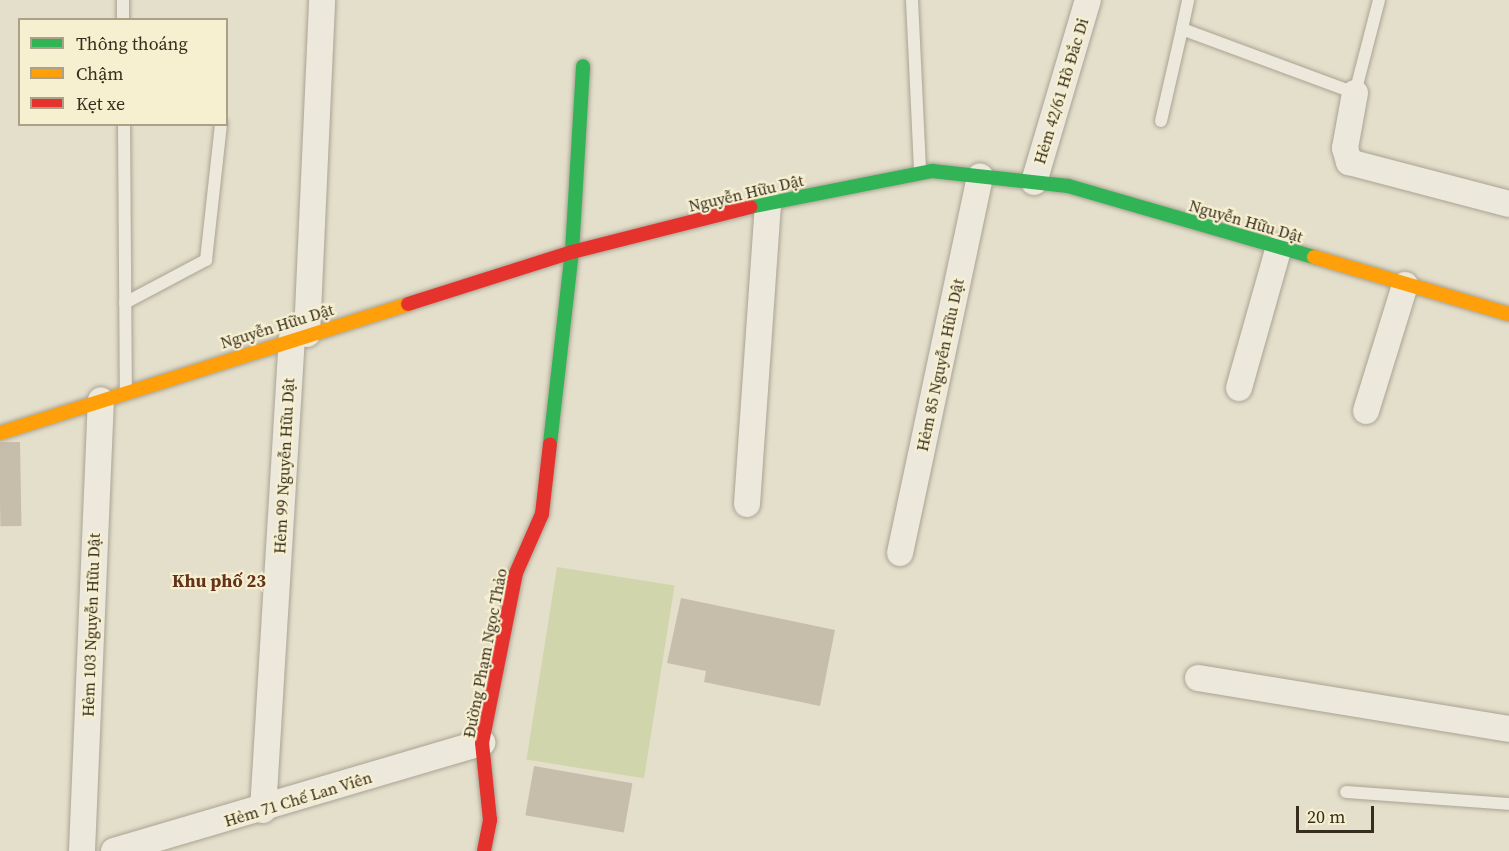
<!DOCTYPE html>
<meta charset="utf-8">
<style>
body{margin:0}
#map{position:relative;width:1509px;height:851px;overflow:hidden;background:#e4dfca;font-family:"Source Serif 4",serif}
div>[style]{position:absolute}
.green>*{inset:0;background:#d0d5ac;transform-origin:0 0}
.building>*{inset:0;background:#c7bdab;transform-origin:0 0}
.roads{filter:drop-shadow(0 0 2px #a9a394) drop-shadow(0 0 2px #a9a394)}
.lane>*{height:12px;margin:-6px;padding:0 6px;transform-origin:6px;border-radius:6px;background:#ece8dc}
.street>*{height:26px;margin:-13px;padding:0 13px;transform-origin:13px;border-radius:13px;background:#ece8dc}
.fast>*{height:14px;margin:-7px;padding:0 7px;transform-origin:7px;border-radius:7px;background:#30b455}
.slow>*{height:14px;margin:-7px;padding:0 7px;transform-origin:7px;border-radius:7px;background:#ff9f0a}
.jam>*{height:14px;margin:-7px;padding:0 7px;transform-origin:7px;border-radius:7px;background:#e5322d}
span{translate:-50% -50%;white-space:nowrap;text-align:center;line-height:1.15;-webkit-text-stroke:4.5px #f6efd0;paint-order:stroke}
.street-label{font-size:16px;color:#372c1d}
.neighbourhood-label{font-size:18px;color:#64321b;font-weight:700}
.legend{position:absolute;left:18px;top:18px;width:210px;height:108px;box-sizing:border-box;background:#f6efd0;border:2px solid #aaa188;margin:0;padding:8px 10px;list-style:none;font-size:18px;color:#372c1d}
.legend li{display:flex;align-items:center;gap:12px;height:30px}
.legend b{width:30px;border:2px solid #aaa188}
.scale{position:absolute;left:1296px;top:806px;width:78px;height:27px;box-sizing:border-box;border:3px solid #372c1d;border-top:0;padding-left:8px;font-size:18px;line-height:21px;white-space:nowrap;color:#372c1d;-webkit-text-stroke:4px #f6efd0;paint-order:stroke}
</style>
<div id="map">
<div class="green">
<i style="left:557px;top:567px;width:119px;height:195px;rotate:9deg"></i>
</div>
<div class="building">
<i style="left:20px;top:442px;width:84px;height:21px;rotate:89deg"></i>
<i style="clip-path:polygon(681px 598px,835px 630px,820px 706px,704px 682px,706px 671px,667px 663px)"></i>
<i style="left:534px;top:766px;width:100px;height:50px;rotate:10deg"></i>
</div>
<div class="roads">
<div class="lane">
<i style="left:123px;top:0;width:20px;rotate:90deg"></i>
<i style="left:912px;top:0;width:172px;rotate:87.3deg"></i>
<i style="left:1182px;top:29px;width:30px;rotate:-78deg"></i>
<i style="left:1161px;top:121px;width:94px;rotate:-77.1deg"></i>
<i style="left:1182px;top:29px;width:184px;rotate:20.3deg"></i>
<i style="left:1355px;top:93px;width:96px;rotate:-75.5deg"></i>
<i style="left:124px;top:124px;width:266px;rotate:89.6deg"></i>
<i style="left:125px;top:303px;width:92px;rotate:-28deg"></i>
<i style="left:206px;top:260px;width:137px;rotate:-83.7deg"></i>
<i style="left:1346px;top:792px;width:163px;rotate:4.2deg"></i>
</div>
<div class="street">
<i style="left:1355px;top:93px;width:56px;rotate:100.3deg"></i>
<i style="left:1345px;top:148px;width:15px;rotate:74deg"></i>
<i style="left:1349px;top:162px;width:165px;rotate:14.7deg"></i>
<i style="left:1034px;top:182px;width:190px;rotate:-73.5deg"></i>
<i style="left:307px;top:334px;width:334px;rotate:-87.4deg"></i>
<i style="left:1239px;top:388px;width:147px;rotate:-74.2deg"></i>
<i style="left:1366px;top:411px;width:132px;rotate:-72.8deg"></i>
<i style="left:747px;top:504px;width:302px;rotate:-86deg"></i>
<i style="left:900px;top:553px;width:385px;rotate:-78deg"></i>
<i style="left:1198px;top:678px;width:315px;rotate:9.3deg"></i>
<i style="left:263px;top:810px;width:473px;rotate:-86.5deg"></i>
<i style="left:82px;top:851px;width:451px;rotate:-87.6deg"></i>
<i style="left:114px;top:851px;width:384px;rotate:-16.4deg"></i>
</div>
<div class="fast">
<i style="left:750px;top:207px;width:186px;rotate:-11.2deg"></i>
<i style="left:932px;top:171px;width:137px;rotate:6.3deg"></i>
<i style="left:1068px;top:186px;width:256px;rotate:16.1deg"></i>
<i style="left:550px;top:444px;width:193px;rotate:-83.5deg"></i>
<i style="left:572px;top:252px;width:186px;rotate:-86.6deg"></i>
</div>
<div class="slow">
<i style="left:1314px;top:257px;width:203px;rotate:16.3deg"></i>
<i style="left:0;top:433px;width:428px;rotate:-17.5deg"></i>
</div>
<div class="jam">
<i style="left:408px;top:304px;width:172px;rotate:-17.6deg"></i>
<i style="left:572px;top:252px;width:184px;rotate:-14.2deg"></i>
<i style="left:484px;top:851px;width:32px;rotate:-79deg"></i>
<i style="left:490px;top:820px;width:77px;rotate:-95.9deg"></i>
<i style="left:482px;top:743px;width:173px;rotate:-78.7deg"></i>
<i style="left:516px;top:573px;width:64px;rotate:-66.2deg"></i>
<i style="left:542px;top:514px;width:70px;rotate:-83.5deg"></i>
</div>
</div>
<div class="street-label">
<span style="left:1061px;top:91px;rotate:-73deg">Hẻm 42/61 Hồ Đắc Di</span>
<span style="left:746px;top:193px;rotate:-13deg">Nguyễn Hữu Dật</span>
<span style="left:1246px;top:221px;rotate:16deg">Nguyễn Hữu Dật</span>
<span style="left:277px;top:326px;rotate:-17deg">Nguyễn Hữu Dật</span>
<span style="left:940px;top:365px;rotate:-78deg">Hẻm 85 Nguyễn Hữu Dật</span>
<span style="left:284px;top:466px;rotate:-87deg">Hẻm 99 Nguyễn Hữu Dật</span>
<span style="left:91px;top:625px;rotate:-88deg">Hẻm 103 Nguyễn Hữu Dật</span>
<span style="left:485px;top:653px;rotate:-79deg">Đường Phạm Ngọc Thảo</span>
<span style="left:298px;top:799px;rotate:-17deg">Hẻm 71 Chế Lan Viên</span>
</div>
<div class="neighbourhood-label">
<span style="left:219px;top:581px">Khu phố 23</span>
</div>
<ul class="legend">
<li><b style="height:8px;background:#30b455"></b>Thông thoáng</li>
<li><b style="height:8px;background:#ff9f0a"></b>Chậm</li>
<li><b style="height:8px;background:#e5322d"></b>Kẹt xe</li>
</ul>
<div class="scale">20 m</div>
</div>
